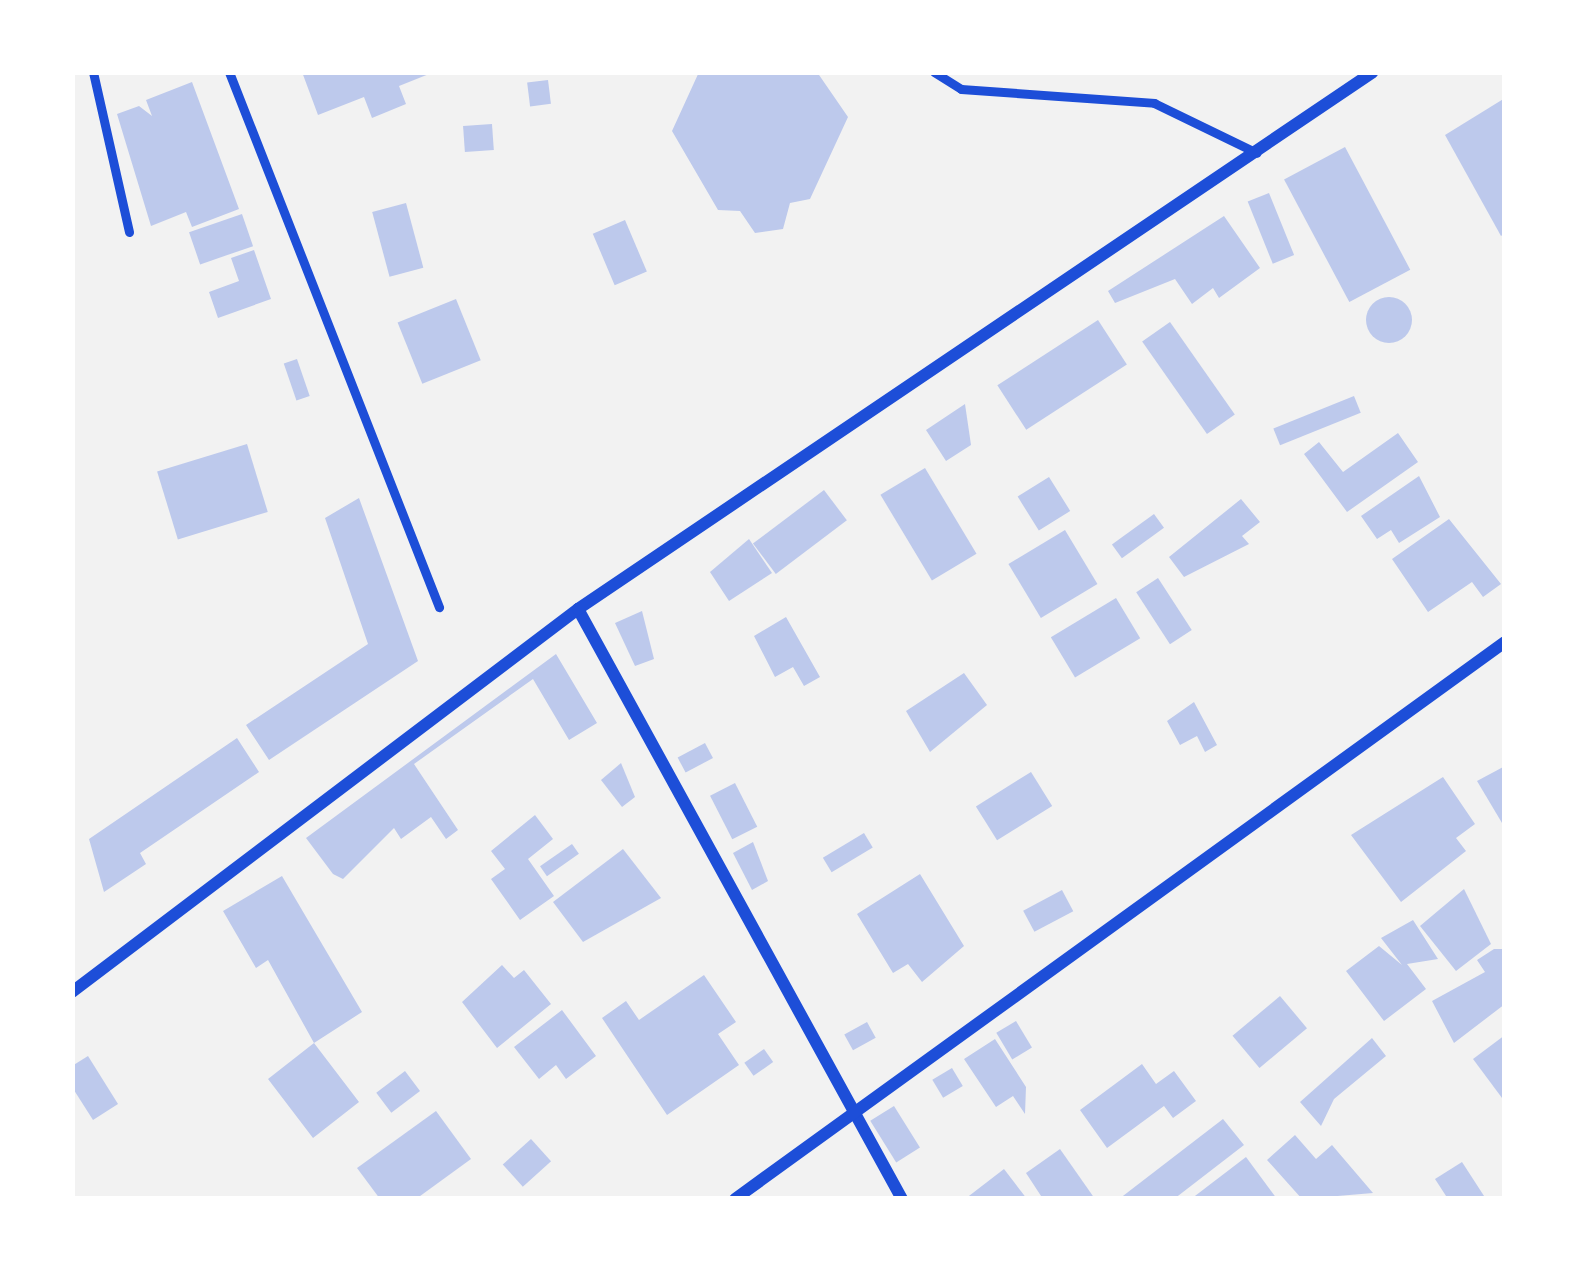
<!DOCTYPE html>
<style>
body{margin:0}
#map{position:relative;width:1577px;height:1271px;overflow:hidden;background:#f2f2f2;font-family:"Source Serif 4",serif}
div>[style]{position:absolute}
.building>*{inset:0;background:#bdc9ec;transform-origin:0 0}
.round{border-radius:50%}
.service>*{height:9px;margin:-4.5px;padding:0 4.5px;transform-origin:4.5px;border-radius:4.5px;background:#1d4ed8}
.minor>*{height:12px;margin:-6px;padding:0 6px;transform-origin:6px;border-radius:6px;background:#1d4ed8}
span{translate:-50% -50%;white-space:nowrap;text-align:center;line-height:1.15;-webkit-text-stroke:10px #fff;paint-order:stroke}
.frame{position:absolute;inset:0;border:75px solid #fff;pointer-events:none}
</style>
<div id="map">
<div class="building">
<i style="clip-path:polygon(302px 72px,434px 72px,399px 86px,406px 104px,372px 118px,364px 97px,318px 115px)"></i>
<i style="clip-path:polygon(699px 72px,817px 72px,848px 117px,810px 199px,790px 203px,783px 229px,755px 233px,740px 211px,718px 210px,672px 131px)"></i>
<i style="left:548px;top:80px;width:24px;height:21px;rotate:83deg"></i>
<i style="clip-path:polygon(192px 82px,239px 209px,192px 227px,186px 212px,151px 226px,117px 114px,139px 106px,152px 116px,146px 100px)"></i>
<i style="clip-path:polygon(1505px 98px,1505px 233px,1501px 236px,1445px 135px)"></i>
<i style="left:492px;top:124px;width:26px;height:29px;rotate:86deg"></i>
<i style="left:1345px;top:147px;width:139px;height:69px;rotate:62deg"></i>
<i style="left:1269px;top:193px;width:67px;height:23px;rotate:68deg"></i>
<i style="left:406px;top:203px;width:67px;height:35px;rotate:75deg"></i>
<i style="left:242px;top:214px;width:34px;height:56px;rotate:71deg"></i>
<i style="clip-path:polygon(1224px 216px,1260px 268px,1219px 298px,1213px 288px,1192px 304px,1175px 279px,1115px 303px,1108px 291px)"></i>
<i style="left:625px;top:220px;width:56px;height:35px;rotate:67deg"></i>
<i style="clip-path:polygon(254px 250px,271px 299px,218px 318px,209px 292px,239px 281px,231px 258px)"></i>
<i class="round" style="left:1366px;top:297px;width:46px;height:46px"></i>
<i style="left:456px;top:299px;width:66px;height:63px;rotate:68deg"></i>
<i style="left:1098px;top:320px;width:53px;height:120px;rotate:57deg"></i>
<i style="left:1170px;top:322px;width:113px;height:34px;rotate:55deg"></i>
<i style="left:297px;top:359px;width:39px;height:14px;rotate:71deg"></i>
<i style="left:1354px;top:396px;width:18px;height:87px;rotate:68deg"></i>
<i style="clip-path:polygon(965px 404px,971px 445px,946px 461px,926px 430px)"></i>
<i style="clip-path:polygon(1398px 433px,1418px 462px,1347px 512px,1304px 454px,1319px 442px,1343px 472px)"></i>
<i style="left:247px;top:444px;width:71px;height:94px;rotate:73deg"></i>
<i style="left:925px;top:468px;width:100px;height:52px;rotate:59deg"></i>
<i style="clip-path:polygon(1419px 476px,1440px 517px,1399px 543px,1391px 530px,1377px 539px,1361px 516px)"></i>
<i style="left:1049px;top:477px;width:40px;height:37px;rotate:58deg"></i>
<i style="left:824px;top:490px;width:38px;height:89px;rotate:53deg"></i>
<i style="clip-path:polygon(359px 498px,418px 661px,269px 760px,246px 725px,368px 644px,325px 518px)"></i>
<i style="clip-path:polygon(1241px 499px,1260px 522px,1242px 536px,1249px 544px,1184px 577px,1169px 557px)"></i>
<i style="left:1154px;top:514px;width:17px;height:52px;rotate:54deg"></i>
<i style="clip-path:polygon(1449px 519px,1501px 584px,1483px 597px,1472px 582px,1428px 612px,1392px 559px)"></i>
<i style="left:1065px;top:530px;width:63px;height:66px;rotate:59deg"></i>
<i style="clip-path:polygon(749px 539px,772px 573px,729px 601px,710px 572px)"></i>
<i style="left:1158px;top:578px;width:62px;height:26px;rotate:57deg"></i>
<i style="left:1116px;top:598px;width:47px;height:76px;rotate:59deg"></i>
<i style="clip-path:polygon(642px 611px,654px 659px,635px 666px,615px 623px)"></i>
<i style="clip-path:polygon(786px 617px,820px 677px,804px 686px,793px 667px,775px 677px,754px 636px)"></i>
<i style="clip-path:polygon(556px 654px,597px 723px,569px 740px,533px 679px,414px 764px,458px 830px,446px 839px,431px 817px,401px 839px,394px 828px,343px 879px,333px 874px,306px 838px)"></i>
<i style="clip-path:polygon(964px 673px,987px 705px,930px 752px,906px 711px)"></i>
<i style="clip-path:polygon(1194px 702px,1217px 745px,1205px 752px,1197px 736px,1180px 745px,1167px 721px)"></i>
<i style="clip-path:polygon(237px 738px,259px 772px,140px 853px,146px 864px,104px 892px,89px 839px)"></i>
<i style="left:705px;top:743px;width:17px;height:31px;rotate:62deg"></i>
<i style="clip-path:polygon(621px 763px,635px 797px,622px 807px,601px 780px)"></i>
<i style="clip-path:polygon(1505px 766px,1505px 828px,1477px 781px)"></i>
<i style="left:1031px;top:772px;width:40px;height:65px;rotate:58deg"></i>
<i style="clip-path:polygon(1443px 777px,1475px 824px,1456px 838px,1466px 851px,1401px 902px,1351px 835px)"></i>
<i style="left:735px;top:783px;width:49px;height:28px;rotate:63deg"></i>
<i style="clip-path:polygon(535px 815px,553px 839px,528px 859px,554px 896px,520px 920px,491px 879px,505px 869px,491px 851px)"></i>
<i style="left:864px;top:833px;width:17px;height:48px;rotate:59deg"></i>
<i style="clip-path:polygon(753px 842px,768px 881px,752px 890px,733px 853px)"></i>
<i style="left:572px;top:844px;width:12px;height:39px;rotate:55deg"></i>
<i style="clip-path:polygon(623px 849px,661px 898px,583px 942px,553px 902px)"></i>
<i style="clip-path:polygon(920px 874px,964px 946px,922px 982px,908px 964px,893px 973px,857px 914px)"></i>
<i style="clip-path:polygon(282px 876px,362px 1012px,314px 1043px,359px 1102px,313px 1138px,268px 1079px,314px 1043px,268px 960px,256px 968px,223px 911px)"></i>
<i style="clip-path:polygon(1464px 889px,1491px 944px,1456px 971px,1420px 926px)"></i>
<i style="left:1062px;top:890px;width:24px;height:44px;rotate:62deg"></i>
<i style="clip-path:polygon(1413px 920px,1438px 959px,1407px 964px,1426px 989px,1384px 1021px,1346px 971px,1379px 946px,1402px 965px,1381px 938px)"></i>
<i style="clip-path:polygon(1494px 949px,1505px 949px,1505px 1004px,1454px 1043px,1432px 1001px,1485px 972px,1477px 960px)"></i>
<i style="clip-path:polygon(502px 965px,514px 978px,524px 970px,551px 1004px,497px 1048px,462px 1002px)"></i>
<i style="clip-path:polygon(704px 975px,736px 1022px,718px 1034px,739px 1065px,667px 1115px,602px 1018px,626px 1001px,639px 1020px)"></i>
<i style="left:1280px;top:996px;width:42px;height:62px;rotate:50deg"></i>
<i style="clip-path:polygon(562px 1010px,596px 1056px,566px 1079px,556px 1065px,539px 1079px,514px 1047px)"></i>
<i style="left:1016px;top:1021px;width:31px;height:23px;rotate:59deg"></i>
<i style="left:867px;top:1022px;width:18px;height:26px;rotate:61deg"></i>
<i style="clip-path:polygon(1505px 1035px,1505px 1102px,1473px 1059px)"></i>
<i style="clip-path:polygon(1372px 1038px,1386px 1056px,1334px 1099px,1321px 1126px,1300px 1102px)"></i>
<i style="clip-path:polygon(995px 1039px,1026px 1087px,1025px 1114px,1013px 1096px,996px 1107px,964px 1059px)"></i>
<i style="left:764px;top:1049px;width:16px;height:24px;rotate:55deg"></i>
<i style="clip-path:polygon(88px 1056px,118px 1104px,93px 1120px,72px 1087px,72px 1066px)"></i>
<i style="clip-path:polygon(1142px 1064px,1156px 1084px,1174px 1071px,1196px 1101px,1173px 1118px,1164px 1106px,1107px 1148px,1080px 1110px)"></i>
<i style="left:952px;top:1068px;width:21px;height:23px;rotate:59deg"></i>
<i style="left:405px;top:1071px;width:25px;height:36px;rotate:53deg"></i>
<i style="left:894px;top:1106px;width:49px;height:28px;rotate:58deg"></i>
<i style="clip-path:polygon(436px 1111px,471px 1159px,416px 1199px,380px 1199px,357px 1168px)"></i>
<i style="clip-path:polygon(1223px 1119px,1244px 1145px,1174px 1199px,1119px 1199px)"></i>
<i style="clip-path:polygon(1295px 1135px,1316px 1159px,1332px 1145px,1373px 1193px,1302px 1199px,1267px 1160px)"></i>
<i style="left:531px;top:1139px;width:30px;height:38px;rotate:48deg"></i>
<i style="clip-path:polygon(1060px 1149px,1095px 1199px,1043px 1199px,1026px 1173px)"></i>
<i style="clip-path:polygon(1246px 1157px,1277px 1199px,1191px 1199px)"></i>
<i style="clip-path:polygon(1462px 1162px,1486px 1199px,1448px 1199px,1435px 1179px)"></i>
<i style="clip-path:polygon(1004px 1169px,1027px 1199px,965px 1199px)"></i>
</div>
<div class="service">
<i style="left:93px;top:72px;width:164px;rotate:77.3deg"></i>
<i style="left:229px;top:72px;width:575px;rotate:68.57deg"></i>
<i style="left:934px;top:72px;width:32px;rotate:32deg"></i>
<i style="left:961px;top:89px;width:194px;rotate:4.1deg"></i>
<i style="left:1154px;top:103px;width:114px;rotate:25.9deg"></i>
</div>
<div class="minor">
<i style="left:578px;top:609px;width:673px;rotate:61.23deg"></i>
<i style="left:72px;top:992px;width:635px;rotate:-37.12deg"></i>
<i style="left:578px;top:609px;width:959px;rotate:-34.04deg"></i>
<i style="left:735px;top:1199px;width:950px;rotate:-35.88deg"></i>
</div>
<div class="frame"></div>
</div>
